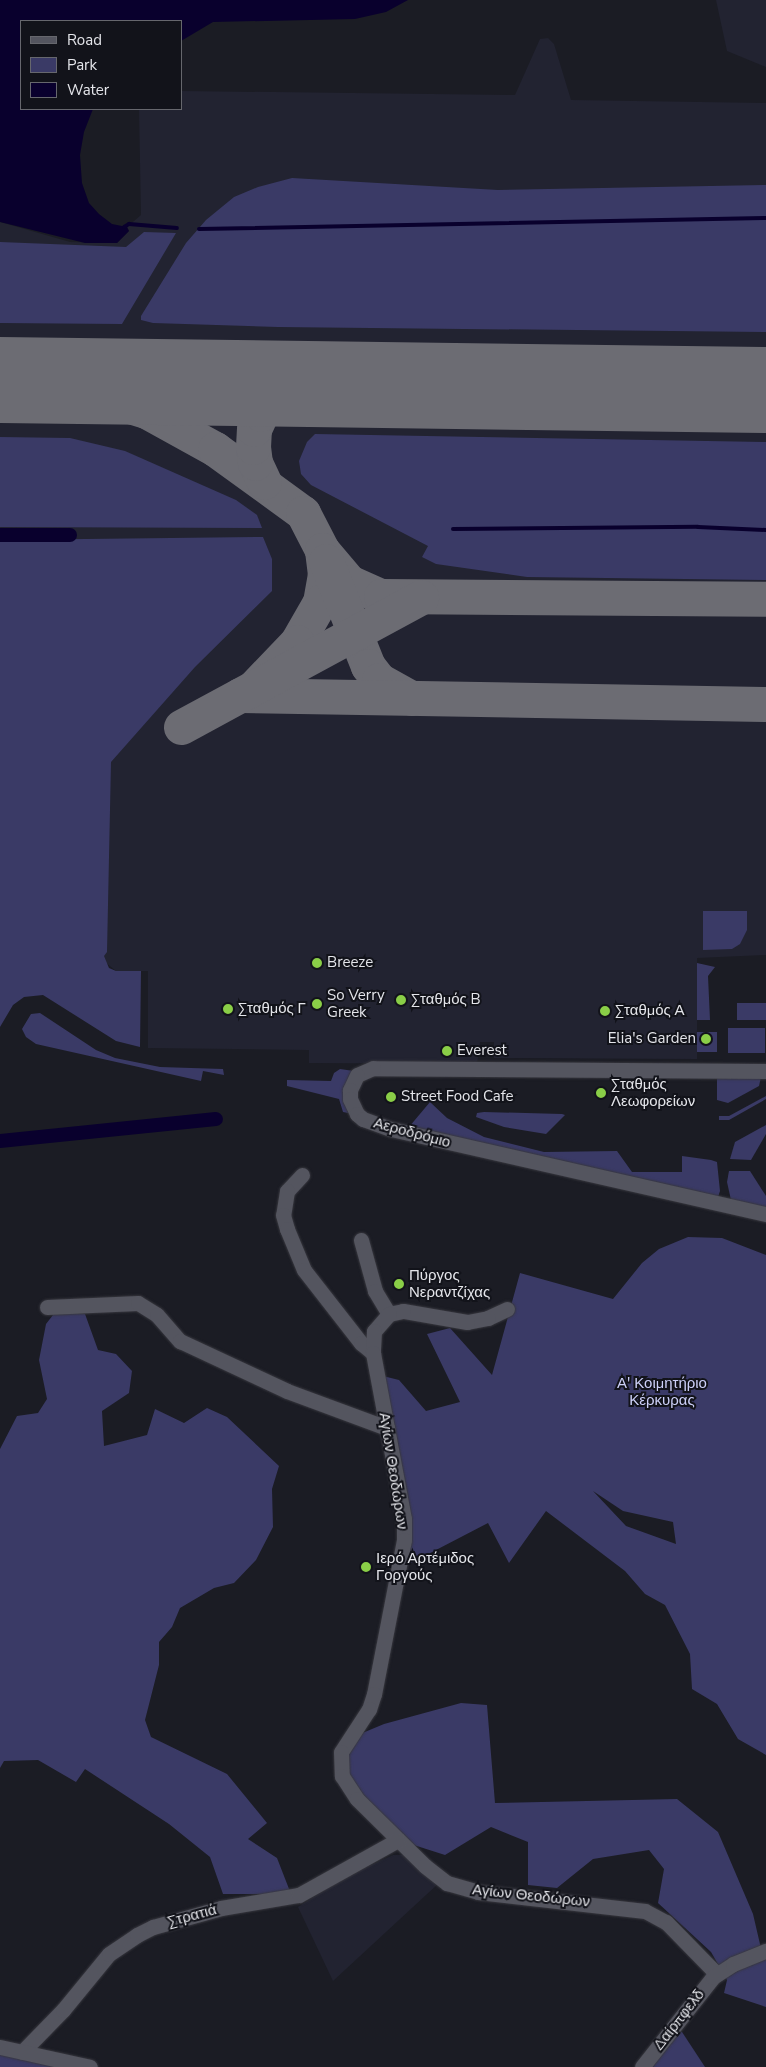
<!DOCTYPE html>
<meta charset="utf-8">
<style>
body{margin:0}
#map{position:relative;width:766px;height:2067px;overflow:hidden;background:#1b1c24;font-family:"Nunito Sans",sans-serif}
div>[style]{position:absolute}
.built>*{inset:0;background:#222331}
.green>*{inset:0;background:#3a3a66;transform-origin:0 0}
.water>*{inset:0;background:#09002d}
.stream>*{height:4px;margin:-2px;padding:0 2px;transform-origin:2px;border-radius:2px;background:#09002d}
.canal>*{height:14px;margin:-7px;padding:0 7px;transform-origin:7px;border-radius:7px;background:#09002d}
.taxiway>*{height:35px;margin:-17.5px;padding:0 17.5px;transform-origin:17.5px;border-radius:17.5px;background:#6c6c73}
.runway>*{height:86px;margin:-43px;padding:0 43px;transform-origin:43px;border-radius:43px;background:#6c6c73}
.roads{filter:drop-shadow(0 0 1px #37373e) drop-shadow(0 0 1px #37373e)}
.street>*{height:15px;margin:-7.5px;padding:0 7.5px;transform-origin:7.5px;border-radius:7.5px;background:#54555f}
.secondary>*{height:15px;margin:-7.5px;padding:0 7.5px;transform-origin:7.5px;border-radius:7.5px;background:#54555f}
.dots>*{width:14px;height:14px;translate:-50% -50%;box-sizing:border-box;border:2px solid #12131a;border-radius:50%}
span{translate:-50% -50%;white-space:nowrap;text-align:center;line-height:1.15;-webkit-text-stroke:4px #12131a;paint-order:stroke}
.poi-label{font-size:15px;color:#e4e5ea}
.left{translate:0 -50%;text-align:left}
.right{translate:-100% -50%;text-align:right}
.street-label{font-size:15px;color:#e4e5ea}
.park-label{font-size:15px;color:#cdd0f8}
.legend{position:absolute;left:20px;top:20px;width:162px;height:90px;box-sizing:border-box;background:#12131a;border:1px solid #66676d;margin:0;padding:6px 9px;list-style:none;font-size:15px;color:#e4e5ea}
.legend li{display:flex;align-items:center;gap:10px;height:25px}
.legend b{width:25px;border:1px solid #66676d}
</style>
<div id="map">
<div class="built">
<i style="clip-path:polygon(716px 0,766px 0,766px 67px,727px 51px)"></i>
<i style="clip-path:polygon(548px 38px,554px 44px,571px 100px,766px 103px,766px 955px,697px 958px,697px 1059px,494px 1058px,494px 1042px,480px 1042px,477px 1064px,309px 1063px,309px 1050px,148px 1048px,148px 971px,116px 971px,105px 962px,31px 954px,0 1025px,0 222px,70px 242px,117px 243px,129px 231px,127px 227px,141px 215px,139px 109px,181px 109px,181px 91px,515px 95px,540px 39px)"></i>
<i style="clip-path:polygon(393px 1855px,406px 1855px,439px 1883px,333px 1981px,298px 1907px,345px 1877px)"></i>
</div>
<div class="green">
<i style="clip-path:polygon(292px 178px,498px 190px,766px 185px,766px 332px,278px 327px,153px 323px,141px 320px,141px 316px,186px 243px,206px 220px,234px 197px,258px 187px)"></i>
<i style="clip-path:polygon(144px 232px,176px 233px,122px 324px,0 323px,0 242px,126px 247px)"></i>
<i style="clip-path:polygon(315px 434px,766px 442px,766px 580px,527px 577px,436px 564px,422px 557px,428px 546px,311px 485px,301px 474px,299px 461px,307px 442px)"></i>
<i style="clip-path:polygon(0 437px,70px 438px,125px 451px,236px 500px,257px 515px,262px 528px,0 527px)"></i>
<i style="clip-path:polygon(263px 537px,272px 559px,272px 591px,195px 667px,111px 762px,107px 952px,104px 956px,109px 968px,116px 971px,141px 971px,140px 1047px,116px 1041px,43px 995px,24px 997px,13px 1005px,0 1027px,0 540px)"></i>
<i style="clip-path:polygon(703px 911px,747px 911px,747px 930px,740px 944px,732px 949px,703px 950px)"></i>
<i style="clip-path:polygon(697px 963px,715px 967px,708px 976px,710px 1020px,697px 1020px)"></i>
<i style="left:737px;top:1003px;width:29px;height:17px"></i>
<i style="clip-path:polygon(40px 1013px,96px 1050px,115px 1058px,160px 1067px,223px 1069px,224px 1075px,203px 1071px,201px 1081px,36px 1044px,26px 1037px,22px 1029px,31px 1014px)"></i>
<i style="left:728px;top:1028px;width:37px;height:25px"></i>
<i style="left:697px;top:1032px;width:20px;height:20px"></i>
<i style="clip-path:polygon(340px 1069px,354px 1071px,344px 1088px,348px 1113px,343px 1112px,339px 1099px,287px 1086px,287px 1080px,331px 1081px,334px 1073px)"></i>
<i style="clip-path:polygon(717px 1077px,761px 1077px,759px 1086px,728px 1103px,717px 1100px)"></i>
<i style="clip-path:polygon(766px 1096px,766px 1099px,729px 1120px,719px 1120px,719px 1116px,729px 1116px)"></i>
<i style="clip-path:polygon(430px 1102px,447px 1118px,484px 1137px,544px 1152px,617px 1151px,632px 1172px,682px 1172px,682px 1156px,711px 1160px,717px 1162px,720px 1191px,718px 1197px,409px 1127px)"></i>
<i style="clip-path:polygon(484px 1112px,562px 1114px,565px 1115px,546px 1134px,504px 1127px,476px 1117px,477px 1113px)"></i>
<i style="clip-path:polygon(766px 1125px,766px 1134px,751px 1160px,730px 1159px,735px 1142px)"></i>
<i style="clip-path:polygon(729px 1171px,750px 1171px,766px 1196px,766px 1209px,731px 1200px,727px 1182px)"></i>
<i style="clip-path:polygon(evenodd,688px 1237px,722px 1238px,766px 1255px,766px 1755px,738px 1739px,717px 1704px,692px 1689px,690px 1654px,665px 1605px,645px 1594px,625px 1571px,546px 1511px,509px 1563px,488px 1523px,411px 1563px,410px 1518px,383px 1376px,399px 1380px,426px 1411px,460px 1402px,427px 1334px,450px 1328px,492px 1375px,520px 1273px,613px 1299px,642px 1263px,659px 1249px,688px 1237px,593px 1491px,623px 1511px,673px 1522px,676px 1544px,626px 1526px,593px 1491px)"></i>
<i style="clip-path:polygon(63px 1312px,85px 1314px,98px 1350px,116px 1354px,132px 1371px,129px 1393px,102px 1411px,104px 1446px,147px 1435px,155px 1409px,184px 1423px,207px 1408px,227px 1417px,279px 1466px,272px 1489px,273px 1527px,256px 1560px,234px 1583px,214px 1588px,180px 1608px,172px 1627px,159px 1642px,159px 1665px,145px 1720px,151px 1737px,227px 1774px,267px 1823px,248px 1839px,277px 1858px,291px 1894px,223px 1894px,210px 1857px,169px 1824px,85px 1769px,76px 1782px,38px 1760px,4px 1761px,0 1768px,0 1449px,17px 1416px,38px 1413px,47px 1399px,39px 1360px,46px 1324px,53px 1315px)"></i>
<i style="clip-path:polygon(461px 1703px,487px 1705px,495px 1803px,677px 1799px,718px 1832px,753px 1914px,763px 1957px,766px 1957px,766px 2007px,724px 1993px,727px 1980px,711px 1952px,658px 1903px,664px 1869px,649px 1850px,593px 1859px,557px 1888px,528px 1885px,528px 1842px,491px 1827px,445px 1855px,398px 1840px,357px 1799px,341px 1752px,348px 1739px,384px 1724px)"></i>
<i style="clip-path:polygon(677px 2030px,682px 2032px,705px 2067px,651px 2067px)"></i>
<i style="clip-path:polygon(0 2052px,61px 2067px,0 2067px)"></i>
</div>
<div class="water">
<i style="clip-path:polygon(0 0,408px 0,386px 12px,355px 19px,213px 22px,181px 41px,181px 21px,21px 21px,21px 109px,93px 109px,84px 132px,80px 155px,82px 183px,89px 203px,99px 214px,112px 224px,127px 227px,129px 231px,117px 243px,85px 243px,0 222px)"></i>
</div>
<div class="stream">
<i style="left:124px;top:227px;width:6px;rotate:-31deg"></i>
<i style="left:129px;top:224px;width:48px;rotate:4.8deg"></i>
<i style="left:199px;top:229px;width:567px;rotate:-1.11deg"></i>
<i style="left:453px;top:529px;width:245px;rotate:-0.5deg"></i>
<i style="left:698px;top:527px;width:68px;rotate:2.5deg"></i>
</div>
<div class="canal">
<i style="left:0;top:535px;width:70px"></i>
<i style="left:0;top:1141px;width:217px;rotate:-5.8deg"></i>
</div>
<div class="taxiway">
<i style="left:0;top:381px;width:79px;rotate:6.6deg"></i>
<i style="left:78px;top:390px;width:71px;rotate:17.2deg"></i>
<i style="left:146px;top:411px;width:79px;rotate:28.8deg"></i>
<i style="left:215px;top:449px;width:109px;rotate:36deg"></i>
<i style="left:303px;top:513px;width:42px;rotate:62.8deg"></i>
<i style="left:322px;top:550px;width:24px;rotate:83deg"></i>
<i style="left:325px;top:574px;width:28px;rotate:100deg"></i>
<i style="left:320px;top:602px;width:46px;rotate:119.9deg"></i>
<i style="left:297px;top:642px;width:62px;rotate:133.7deg"></i>
<i style="left:264px;top:482px;width:21px;rotate:-115deg"></i>
<i style="left:255px;top:463px;width:16px;rotate:-97deg"></i>
<i style="left:253px;top:447px;width:18px;rotate:-87deg"></i>
<i style="left:254px;top:429px;width:17px;rotate:-65deg"></i>
<i style="left:261px;top:414px;width:33px;rotate:-41deg"></i>
<i style="left:286px;top:392px;width:52px;rotate:-7.7deg"></i>
<i style="left:322px;top:550px;width:42px;rotate:49.8deg"></i>
<i style="left:349px;top:582px;width:35px;rotate:24deg"></i>
<i style="left:381px;top:596px;width:385px;rotate:0.4deg"></i>
<i style="left:326px;top:561px;width:113px;rotate:68.2deg"></i>
<i style="left:368px;top:666px;width:18px;rotate:52deg"></i>
<i style="left:379px;top:680px;width:37px;rotate:29deg"></i>
<i style="left:240px;top:695px;width:526px;rotate:0.98deg"></i>
<i style="left:181px;top:727px;width:273px;rotate:-28.4deg"></i>
</div>
<div class="runway">
<i style="left:0;top:380px;width:766px;rotate:0.75deg"></i>
</div>
<div class="roads">
<div class="street">
<i style="left:302px;top:1175px;width:22px;rotate:133deg"></i>
<i style="left:287px;top:1191px;width:24px;rotate:99deg"></i>
<i style="left:283px;top:1215px;width:15px;rotate:74deg"></i>
<i style="left:287px;top:1229px;width:44px;rotate:67.5deg"></i>
<i style="left:304px;top:1270px;width:93px;rotate:52deg"></i>
<i style="left:361px;top:1343px;width:16px;rotate:40deg"></i>
<i style="left:361px;top:1240px;width:53px;rotate:74.6deg"></i>
<i style="left:375px;top:1291px;width:27px;rotate:59deg"></i>
<i style="left:47px;top:1307px;width:91px;rotate:-2.5deg"></i>
<i style="left:138px;top:1303px;width:22px;rotate:32deg"></i>
<i style="left:157px;top:1315px;width:35px;rotate:49deg"></i>
<i style="left:180px;top:1341px;width:118px;rotate:25deg"></i>
<i style="left:287px;top:1391px;width:107px;rotate:20.3deg"></i>
<i style="left:507px;top:1309px;width:21px;rotate:155deg"></i>
<i style="left:488px;top:1318px;width:21px;rotate:169deg"></i>
<i style="left:467px;top:1322px;width:65px;rotate:-170.2deg"></i>
<i style="left:403px;top:1311px;width:14px;rotate:168deg"></i>
<i style="left:389px;top:1314px;width:23px;rotate:131deg"></i>
<i style="left:374px;top:1331px;width:22px;rotate:93deg"></i>
<i style="left:373px;top:1353px;width:169px;rotate:79.4deg"></i>
<i style="left:404px;top:1519px;width:21px;rotate:90deg"></i>
<i style="left:404px;top:1540px;width:157px;rotate:101deg"></i>
<i style="left:374px;top:1694px;width:16px;rotate:108deg"></i>
<i style="left:369px;top:1709px;width:51px;rotate:123.1deg"></i>
<i style="left:341px;top:1752px;width:24px;rotate:88deg"></i>
<i style="left:342px;top:1776px;width:27px;rotate:57deg"></i>
<i style="left:357px;top:1799px;width:95px;rotate:44.6deg"></i>
<i style="left:425px;top:1866px;width:28px;rotate:38deg"></i>
<i style="left:447px;top:1883px;width:32px;rotate:16deg"></i>
<i style="left:478px;top:1892px;width:168px;rotate:6.5deg"></i>
<i style="left:645px;top:1911px;width:24px;rotate:28deg"></i>
<i style="left:666px;top:1922px;width:73px;rotate:45.6deg"></i>
<i style="left:22px;top:2052px;width:59px;rotate:-45.7deg"></i>
<i style="left:63px;top:2010px;width:72px;rotate:-50.6deg"></i>
<i style="left:109px;top:1954px;width:34px;rotate:-34deg"></i>
<i style="left:137px;top:1935px;width:18px;rotate:-27deg"></i>
<i style="left:153px;top:1927px;width:71px;rotate:-15.6deg"></i>
<i style="left:221px;top:1908px;width:79px;rotate:-9.5deg"></i>
<i style="left:299px;top:1895px;width:113px;rotate:-29.1deg"></i>
</div>
<div class="secondary">
<i style="left:766px;top:1071px;width:393px;rotate:-179.6deg"></i>
<i style="left:373px;top:1068px;width:17px;rotate:156deg"></i>
<i style="left:357px;top:1075px;width:17px;rotate:115deg"></i>
<i style="left:350px;top:1090px;width:9px;rotate:90deg"></i>
<i style="left:350px;top:1099px;width:17px;rotate:65deg"></i>
<i style="left:357px;top:1114px;width:8px;rotate:40deg"></i>
<i style="left:363px;top:1119px;width:30px;rotate:20deg"></i>
<i style="left:391px;top:1129px;width:385px;rotate:12.8deg"></i>
<i style="left:0;top:2047px;width:92px;rotate:12.5deg"></i>
<i style="left:642px;top:2067px;width:115px;rotate:-51.7deg"></i>
<i style="left:713px;top:1977px;width:24px;rotate:-33deg"></i>
<i style="left:733px;top:1964px;width:35px;rotate:-22deg"></i>
</div>
</div>
<div class="dots">
<i style="left:317px;top:963px;background:#8ace47"></i>
<i style="left:401px;top:1000px;background:#8ace47"></i>
<i style="left:317px;top:1004px;background:#8ace47"></i>
<i style="left:228px;top:1009px;background:#8ace47"></i>
<i style="left:605px;top:1011px;background:#8ace47"></i>
<i style="left:706px;top:1039px;background:#8ace47"></i>
<i style="left:447px;top:1051px;background:#8ace47"></i>
<i style="left:601px;top:1093px;background:#8ace47"></i>
<i style="left:391px;top:1097px;background:#8ace47"></i>
<i style="left:399px;top:1284px;background:#8ace47"></i>
<i style="left:366px;top:1567px;background:#8ace47"></i>
</div>
<div class="poi-label">
<span class="left" style="left:327px;top:963px">Breeze</span>
<span class="left" style="left:327px;top:1004px">So Verry<br>Greek</span>
<span class="left" style="left:411px;top:1000px">Σταθμός B</span>
<span class="left" style="left:238px;top:1009px">Σταθμός Γ</span>
<span class="left" style="left:615px;top:1011px">Σταθμός Α</span>
<span class="right" style="left:696px;top:1039px">Elia's Garden</span>
<span class="left" style="left:457px;top:1051px">Everest</span>
<span class="left" style="left:611px;top:1093px">Σταθμός<br>Λεωφορείων</span>
<span class="left" style="left:401px;top:1097px">Street Food Cafe</span>
<span class="left" style="left:409px;top:1284px">Πύργος<br>Νεραντζίχας</span>
<span class="left" style="left:376px;top:1567px">Ιερό Αρτέμιδος<br>Γοργούς</span>
</div>
<div class="street-label">
<span style="left:412px;top:1133px;rotate:15deg">Αεροδρόμιο</span>
<span style="left:393px;top:1471px;rotate:81deg">Αγίων Θεοδώρων</span>
<span style="left:531px;top:1896px;rotate:6deg">Αγίων Θεοδώρων</span>
<span style="left:192px;top:1916px;rotate:-15deg">Στρατιά</span>
<span style="left:679px;top:2020px;rotate:-52deg">Δαίρπφελδ</span>
</div>
<div class="park-label">
<span style="left:662px;top:1392px">Α' Κοιμητήριο<br>Κέρκυρας</span>
</div>
<ul class="legend">
<li><b style="height:6px;background:#54555f"></b>Road</li>
<li><b style="height:14px;background:#3a3a66"></b>Park</li>
<li><b style="height:14px;background:#09002d"></b>Water</li>
</ul>
</div>
